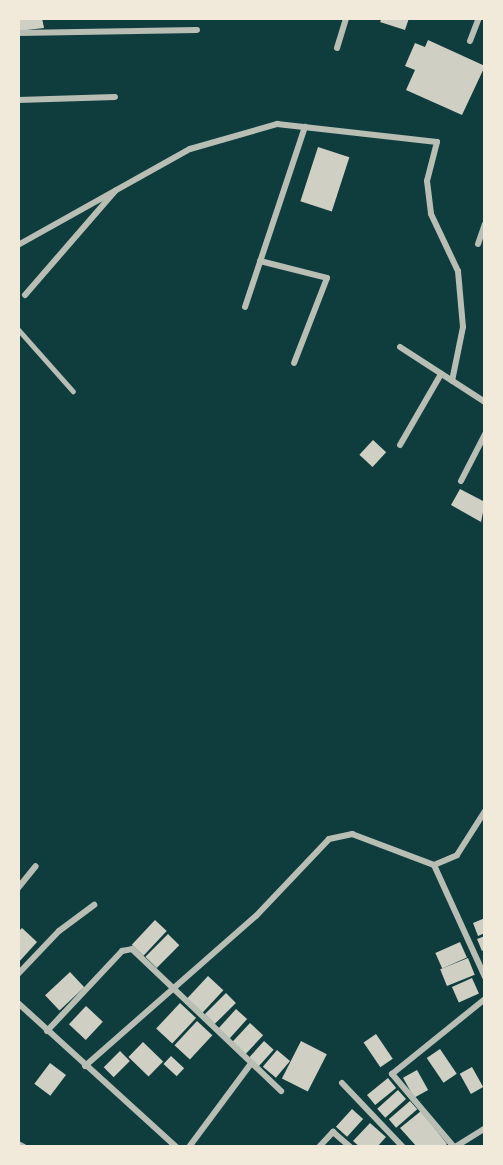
<!DOCTYPE html>
<style>
body{margin:0}
#map{position:relative;width:503px;height:1165px;overflow:hidden;background:#0f3d3e;font-family:"Titillium Web",sans-serif}
div>[style]{position:absolute}
.building>*{inset:0;background:#cfcfc3;transform-origin:0 0}
.service>*{height:4.5px;margin:-2.25px;padding:0 2.25px;transform-origin:2.25px;border-radius:2.25px;background:#b8beb3}
.minor>*{height:6px;margin:-3px;padding:0 3px;transform-origin:3px;border-radius:3px;background:#b8beb3}
span{translate:-50% -50%;white-space:nowrap;text-align:center;line-height:1.15;-webkit-text-stroke:4.5px #f1e9da;paint-order:stroke}
.frame{position:absolute;inset:0;border:20px solid #f1e9da;pointer-events:none}
</style>
<div id="map">
<div class="building">
<i style="clip-path:polygon(18px 18px,42px 18px,44px 28px,18px 31px)"></i>
<i style="clip-path:polygon(382px 18px,409px 18px,405px 30px,380px 22px)"></i>
<i style="clip-path:polygon(428px 40px,485px 66px,462px 115px,406px 90px,415px 70px,405px 66px,415px 43px,425px 47px)"></i>
<i style="left:318px;top:147px;width:33px;height:57px;rotate:18deg"></i>
<i style="left:373px;top:440px;width:18px;height:20px;rotate:43deg"></i>
<i style="clip-path:polygon(460px 489px,485px 502px,481px 522px,451px 505px)"></i>
<i style="clip-path:polygon(485px 918px,485px 933px,478px 936px,473px 923px)"></i>
<i style="left:155px;top:920px;width:16px;height:34px;rotate:43deg"></i>
<i style="clip-path:polygon(22px 928px,37px 942px,18px 963px,18px 932px)"></i>
<i style="left:168px;top:934px;width:16px;height:32px;rotate:45deg"></i>
<i style="clip-path:polygon(485px 936px,485px 949px,482px 951px,477px 939px)"></i>
<i style="left:460px;top:942px;width:17px;height:27px;rotate:66deg"></i>
<i style="left:468px;top:958px;width:18px;height:30px;rotate:68deg"></i>
<i style="left:70px;top:972px;width:21px;height:34px;rotate:47deg"></i>
<i style="left:208px;top:976px;width:21px;height:32px;rotate:43deg"></i>
<i style="left:472px;top:978px;width:17px;height:22px;rotate:66deg"></i>
<i style="left:226px;top:993px;width:14px;height:30px;rotate:45deg"></i>
<i style="left:180px;top:1003px;width:22px;height:35px;rotate:43deg"></i>
<i style="left:86px;top:1006px;width:23px;height:25px;rotate:43deg"></i>
<i style="left:236px;top:1009px;width:15px;height:28px;rotate:42deg"></i>
<i style="left:197px;top:1021px;width:21px;height:33px;rotate:43deg"></i>
<i style="left:250px;top:1023px;width:18px;height:26px;rotate:43deg"></i>
<i style="left:376px;top:1034px;width:30px;height:15px;rotate:56deg"></i>
<i style="left:264px;top:1041px;width:13px;height:25px;rotate:42deg"></i>
<i style="left:301px;top:1041px;width:29px;height:42px;rotate:27deg"></i>
<i style="left:143px;top:1042px;width:28px;height:21px;rotate:44deg"></i>
<i style="left:440px;top:1049px;width:30px;height:16px;rotate:56deg"></i>
<i style="left:277px;top:1050px;width:17px;height:22px;rotate:40deg"></i>
<i style="left:120px;top:1051px;width:14px;height:23px;rotate:45deg"></i>
<i style="left:171px;top:1056px;width:18px;height:11px;rotate:43deg"></i>
<i style="left:50px;top:1063px;width:20px;height:26px;rotate:37deg"></i>
<i style="left:472px;top:1067px;width:23px;height:14px;rotate:61deg"></i>
<i style="left:417px;top:1070px;width:23px;height:16px;rotate:61deg"></i>
<i style="left:388px;top:1078px;width:13px;height:27px;rotate:51deg"></i>
<i style="left:398px;top:1090px;width:12px;height:28px;rotate:48deg"></i>
<i style="left:410px;top:1101px;width:11px;height:28px;rotate:49deg"></i>
<i style="left:352px;top:1109px;width:15px;height:24px;rotate:42deg"></i>
<i style="clip-path:polygon(421px 1111px,447px 1144px,444px 1147px,417px 1147px,400px 1128px)"></i>
<i style="clip-path:polygon(370px 1123px,386px 1137px,377px 1147px,360px 1147px,353px 1141px)"></i>
</div>
<div class="service">
<i style="left:18px;top:329px;width:83px;rotate:48.4deg"></i>
</div>
<div class="minor">
<i style="left:18px;top:33px;width:179px;rotate:-1deg"></i>
<i style="left:470px;top:41px;width:25px;rotate:-69deg"></i>
<i style="left:337px;top:48px;width:31px;rotate:-73deg"></i>
<i style="left:18px;top:100px;width:97px;rotate:-1.8deg"></i>
<i style="left:478px;top:244px;width:21px;rotate:-71deg"></i>
<i style="left:18px;top:245px;width:197px;rotate:-29.2deg"></i>
<i style="left:190px;top:149px;width:91px;rotate:-16deg"></i>
<i style="left:277px;top:124px;width:161px;rotate:6.4deg"></i>
<i style="left:437px;top:142px;width:40px;rotate:104.4deg"></i>
<i style="left:427px;top:181px;width:33px;rotate:83deg"></i>
<i style="left:431px;top:214px;width:63px;rotate:64.7deg"></i>
<i style="left:458px;top:271px;width:56px;rotate:84.9deg"></i>
<i style="left:463px;top:327px;width:55px;rotate:101.5deg"></i>
<i style="left:260px;top:261px;width:69px;rotate:14.2deg"></i>
<i style="left:327px;top:278px;width:91px;rotate:111.2deg"></i>
<i style="left:25px;top:295px;width:138px;rotate:-49.1deg"></i>
<i style="left:245px;top:307px;width:190px;rotate:-71.6deg"></i>
<i style="left:400px;top:347px;width:101px;rotate:32.9deg"></i>
<i style="left:400px;top:445px;width:82px;rotate:-60deg"></i>
<i style="left:461px;top:481px;width:53px;rotate:-62.9deg"></i>
<i style="left:434px;top:865px;width:25px;rotate:-23deg"></i>
<i style="left:457px;top:855px;width:52px;rotate:-57.5deg"></i>
<i style="left:18px;top:888px;width:28px;rotate:-51deg"></i>
<i style="left:18px;top:974px;width:59px;rotate:-46.4deg"></i>
<i style="left:59px;top:931px;width:44px;rotate:-36.6deg"></i>
<i style="left:18px;top:1003px;width:214px;rotate:42.3deg"></i>
<i style="left:47px;top:1031px;width:110px;rotate:-46.8deg"></i>
<i style="left:122px;top:951px;width:10px;rotate:-11deg"></i>
<i style="left:132px;top:949px;width:206px;rotate:43.6deg"></i>
<i style="left:85px;top:1066px;width:227px;rotate:-41.3deg"></i>
<i style="left:256px;top:916px;width:106px;rotate:-46.5deg"></i>
<i style="left:329px;top:839px;width:24px;rotate:-12deg"></i>
<i style="left:352px;top:834px;width:88px;rotate:20.7deg"></i>
<i style="left:434px;top:865px;width:123px;rotate:65.5deg"></i>
<i style="left:342px;top:1083px;width:88px;rotate:46.4deg"></i>
<i style="left:18px;top:1144px;width:7px;rotate:27deg"></i>
<i style="left:189px;top:1147px;width:102px;rotate:-53.4deg"></i>
<i style="left:319px;top:1147px;width:21px;rotate:-47deg"></i>
<i style="left:333px;top:1132px;width:23px;rotate:41deg"></i>
<i style="left:454px;top:1147px;width:96px;rotate:-130.3deg"></i>
<i style="left:392px;top:1074px;width:119px;rotate:-38.9deg"></i>
<i style="left:455px;top:1147px;width:36px;rotate:-32deg"></i>
</div>
<div class="frame"></div>
</div>
